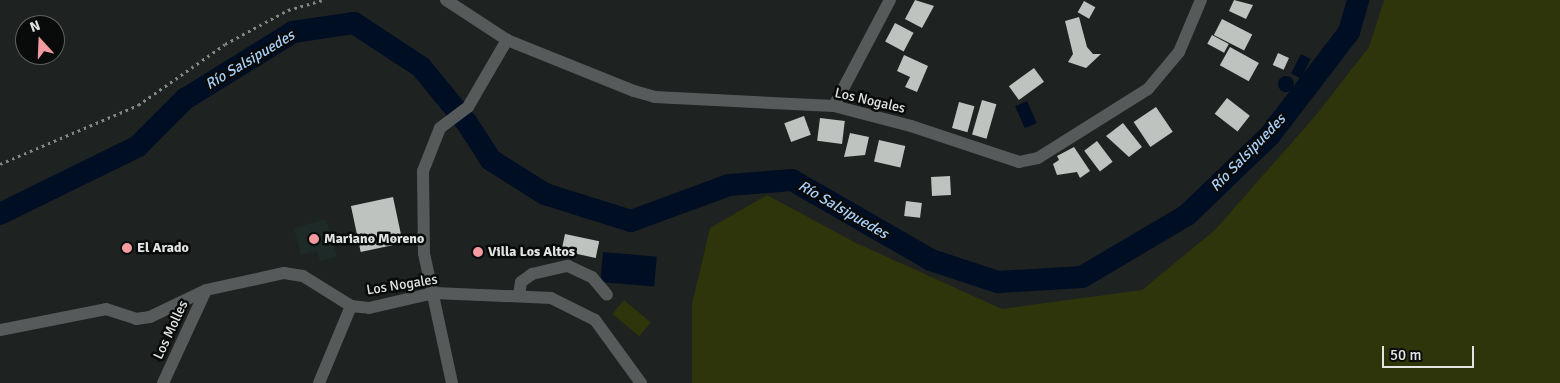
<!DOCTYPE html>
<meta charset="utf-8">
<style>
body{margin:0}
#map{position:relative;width:1560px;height:383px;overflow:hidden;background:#1e2221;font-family:Signika,sans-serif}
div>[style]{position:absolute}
.built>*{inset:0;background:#1d2a27}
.green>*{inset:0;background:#2f350a;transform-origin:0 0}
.water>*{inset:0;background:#000e23;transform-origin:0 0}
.round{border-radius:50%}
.river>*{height:22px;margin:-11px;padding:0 11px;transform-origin:11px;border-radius:11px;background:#000e23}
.building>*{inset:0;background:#bec3bf;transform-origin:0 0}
.path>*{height:2.5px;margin-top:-1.25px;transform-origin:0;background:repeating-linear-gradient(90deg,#838786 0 2.5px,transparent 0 6.5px)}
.minor>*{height:12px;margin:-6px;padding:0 6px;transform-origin:6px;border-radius:6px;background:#575a5b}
.dots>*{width:14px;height:14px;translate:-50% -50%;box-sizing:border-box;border:2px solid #090b0b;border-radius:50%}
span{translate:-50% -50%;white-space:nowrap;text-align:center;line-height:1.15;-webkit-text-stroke:5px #090b0b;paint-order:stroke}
.street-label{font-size:14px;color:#e2e5e4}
.poi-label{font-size:14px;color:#e2e5e4;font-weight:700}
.left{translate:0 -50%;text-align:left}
.water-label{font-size:15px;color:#abd0f8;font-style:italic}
.north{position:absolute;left:15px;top:15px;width:50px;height:50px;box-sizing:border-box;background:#090b0b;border:1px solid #606262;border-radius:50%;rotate:340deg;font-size:14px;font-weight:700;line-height:20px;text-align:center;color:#e2e5e4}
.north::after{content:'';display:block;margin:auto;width:18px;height:22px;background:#f49aa1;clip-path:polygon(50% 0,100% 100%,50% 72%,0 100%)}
.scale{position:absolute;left:1382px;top:346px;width:92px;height:22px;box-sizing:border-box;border:2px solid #e2e5e4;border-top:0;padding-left:6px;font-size:15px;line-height:18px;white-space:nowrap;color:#e2e5e4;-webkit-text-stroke:4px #090b0b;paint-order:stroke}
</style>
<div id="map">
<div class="built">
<i style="clip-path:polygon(326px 219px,337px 257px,320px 261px,317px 251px,301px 255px,294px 228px)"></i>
</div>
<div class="green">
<i style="clip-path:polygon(1384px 0,1560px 0,1560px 383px,692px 383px,692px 304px,710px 228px,767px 195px,854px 242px,1002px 309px,1142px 290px,1215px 230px,1316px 115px,1369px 47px)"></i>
<i style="left:624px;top:300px;width:35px;height:18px;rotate:40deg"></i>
</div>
<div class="water">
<i style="left:1301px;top:54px;width:11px;height:22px;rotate:27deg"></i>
<i class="round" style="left:1278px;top:76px;width:16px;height:16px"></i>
<i style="left:1027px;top:101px;width:24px;height:13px;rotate:66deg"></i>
<i style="left:603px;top:252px;width:54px;height:30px;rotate:5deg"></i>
</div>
<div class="river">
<i style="left:0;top:214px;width:154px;rotate:-26.2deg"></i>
<i style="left:138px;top:146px;width:66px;rotate:-45deg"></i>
<i style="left:185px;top:99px;width:127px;rotate:-31.8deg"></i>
<i style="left:293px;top:32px;width:62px;rotate:-8.4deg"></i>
<i style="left:354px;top:23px;width:80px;rotate:33.3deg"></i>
<i style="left:421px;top:67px;width:72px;rotate:50.6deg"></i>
<i style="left:467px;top:123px;width:44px;rotate:57deg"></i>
<i style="left:491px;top:160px;width:64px;rotate:32.2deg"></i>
<i style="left:545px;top:194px;width:90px;rotate:17.4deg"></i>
<i style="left:631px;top:221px;width:104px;rotate:-20.2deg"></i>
<i style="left:729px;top:185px;width:63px;rotate:-4.5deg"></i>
<i style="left:792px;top:180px;width:160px;rotate:29.9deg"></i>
<i style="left:931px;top:260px;width:71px;rotate:18.2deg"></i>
<i style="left:998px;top:282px;width:84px;rotate:-3.4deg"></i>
<i style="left:1082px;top:277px;width:122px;rotate:-30.6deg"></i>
<i style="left:1187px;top:215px;width:115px;rotate:-43.9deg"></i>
<i style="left:1270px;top:135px;width:130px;rotate:-52.5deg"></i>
<i style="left:1349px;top:32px;width:33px;rotate:-74deg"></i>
</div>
<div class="building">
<i style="clip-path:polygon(915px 0,934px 6px,922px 28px,905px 19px)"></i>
<i style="clip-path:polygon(1234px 0,1253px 5px,1246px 19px,1229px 11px)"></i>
<i style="left:1084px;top:1px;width:13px;height:13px;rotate:29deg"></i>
<i style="clip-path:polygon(1079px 17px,1087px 47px,1093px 54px,1101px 54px,1086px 68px,1068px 62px,1073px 54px,1065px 21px)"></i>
<i style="left:1222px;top:19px;width:34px;height:18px;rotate:27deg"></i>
<i style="left:895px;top:23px;width:21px;height:21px;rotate:28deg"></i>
<i style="left:1212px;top:35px;width:19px;height:10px;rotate:28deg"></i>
<i style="left:1230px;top:47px;width:33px;height:21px;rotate:29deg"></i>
<i style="left:1278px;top:53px;width:12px;height:13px;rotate:24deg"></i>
<i style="clip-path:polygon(904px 55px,928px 66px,917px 92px,905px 87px,910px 77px,897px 71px)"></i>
<i style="left:1034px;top:68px;width:17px;height:31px;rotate:54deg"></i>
<i style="left:1227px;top:98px;width:29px;height:20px;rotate:38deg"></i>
<i style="left:982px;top:100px;width:15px;height:36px;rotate:16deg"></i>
<i style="left:959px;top:102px;width:16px;height:27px;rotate:15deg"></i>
<i style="left:1156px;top:107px;width:30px;height:27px;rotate:56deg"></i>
<i style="left:804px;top:116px;width:20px;height:21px;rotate:70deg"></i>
<i style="left:820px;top:118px;width:25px;height:23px;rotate:7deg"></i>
<i style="clip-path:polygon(1123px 123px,1142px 147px,1129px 157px,1106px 136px)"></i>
<i style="clip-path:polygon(850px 133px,869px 137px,865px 155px,844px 157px)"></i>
<i style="left:879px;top:140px;width:27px;height:22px;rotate:13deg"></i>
<i style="left:1097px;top:141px;width:26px;height:16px;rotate:53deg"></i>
<i style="clip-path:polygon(1074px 147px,1090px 171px,1080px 178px,1077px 172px,1057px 175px,1053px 164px,1059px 160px,1057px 156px)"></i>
<i style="left:950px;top:176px;width:19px;height:19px;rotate:87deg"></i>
<i style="left:393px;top:197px;width:47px;height:43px;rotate:78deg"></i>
<i style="left:906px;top:201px;width:16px;height:15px;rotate:7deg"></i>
<i style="left:565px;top:234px;width:35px;height:17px;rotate:12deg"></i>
</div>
<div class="path">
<i style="left:0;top:164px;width:150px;rotate:-23.1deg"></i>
<i style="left:138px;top:105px;width:106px;rotate:-35deg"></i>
<i style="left:225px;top:44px;width:72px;rotate:-28.4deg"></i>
<i style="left:288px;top:10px;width:35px;rotate:-16deg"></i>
</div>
<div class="minor">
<i style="left:446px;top:0;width:73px;rotate:33.3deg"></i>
<i style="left:507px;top:40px;width:137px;rotate:21.9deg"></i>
<i style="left:634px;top:91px;width:22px;rotate:16deg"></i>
<i style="left:655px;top:97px;width:179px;rotate:2.9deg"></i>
<i style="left:834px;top:106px;width:80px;rotate:14.6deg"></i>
<i style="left:911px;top:126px;width:114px;rotate:18.4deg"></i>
<i style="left:1019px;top:162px;width:19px;rotate:-12deg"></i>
<i style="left:1038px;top:158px;width:130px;rotate:-32.1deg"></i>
<i style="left:1148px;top:89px;width:48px;rotate:-50deg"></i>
<i style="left:1179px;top:52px;width:56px;rotate:-67.1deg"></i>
<i style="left:834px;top:106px;width:120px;rotate:-62.2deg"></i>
<i style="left:519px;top:295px;width:13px;rotate:-81deg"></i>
<i style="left:521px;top:282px;width:14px;rotate:-36deg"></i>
<i style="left:532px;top:274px;width:37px;rotate:-13deg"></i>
<i style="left:568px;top:266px;width:26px;rotate:25deg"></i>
<i style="left:592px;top:277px;width:23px;rotate:50deg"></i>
<i style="left:0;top:330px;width:108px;rotate:-11.2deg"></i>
<i style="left:106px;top:309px;width:32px;rotate:18deg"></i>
<i style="left:136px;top:319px;width:14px;rotate:-8deg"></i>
<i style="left:150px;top:317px;width:62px;rotate:-25.7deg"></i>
<i style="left:206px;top:290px;width:80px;rotate:-12.3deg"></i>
<i style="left:284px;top:273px;width:19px;rotate:9deg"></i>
<i style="left:303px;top:276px;width:57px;rotate:32deg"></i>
<i style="left:351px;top:306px;width:18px;rotate:6deg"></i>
<i style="left:369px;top:308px;width:67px;rotate:-13deg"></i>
<i style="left:434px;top:293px;width:117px;rotate:2.4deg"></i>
<i style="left:551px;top:298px;width:49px;rotate:26.6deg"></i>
<i style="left:595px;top:320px;width:78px;rotate:53.9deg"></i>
<i style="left:163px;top:383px;width:102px;rotate:-65.2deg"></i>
<i style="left:319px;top:383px;width:83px;rotate:-67.4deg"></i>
<i style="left:452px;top:383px;width:133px;rotate:-102.2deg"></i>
<i style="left:424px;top:253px;width:82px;rotate:-90.7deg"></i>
<i style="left:423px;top:171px;width:46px;rotate:-68.4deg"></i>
<i style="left:440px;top:128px;width:35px;rotate:-37deg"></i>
<i style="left:468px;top:107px;width:78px;rotate:-59.8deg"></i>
</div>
<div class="dots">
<i style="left:314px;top:239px;background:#f49aa1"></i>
<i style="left:127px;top:248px;background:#f49aa1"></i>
<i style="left:478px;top:252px;background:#f49aa1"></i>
</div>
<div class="street-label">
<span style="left:870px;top:101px;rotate:13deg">Los Nogales</span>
<span style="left:402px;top:285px;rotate:-9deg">Los Nogales</span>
<span style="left:171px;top:330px;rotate:-65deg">Los Molles</span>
</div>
<div class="poi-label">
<span class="left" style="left:324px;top:239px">Mariano Moreno</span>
<span class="left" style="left:137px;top:248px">El Arado</span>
<span class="left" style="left:488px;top:252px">Villa Los Altos</span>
</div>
<div class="water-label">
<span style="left:250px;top:60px;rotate:-31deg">Río Salsipuedes</span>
<span style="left:1248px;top:153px;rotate:-46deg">Río Salsipuedes</span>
<span style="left:843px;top:210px;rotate:30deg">Río Salsipuedes</span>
</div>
<div class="north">N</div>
<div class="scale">50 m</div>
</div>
